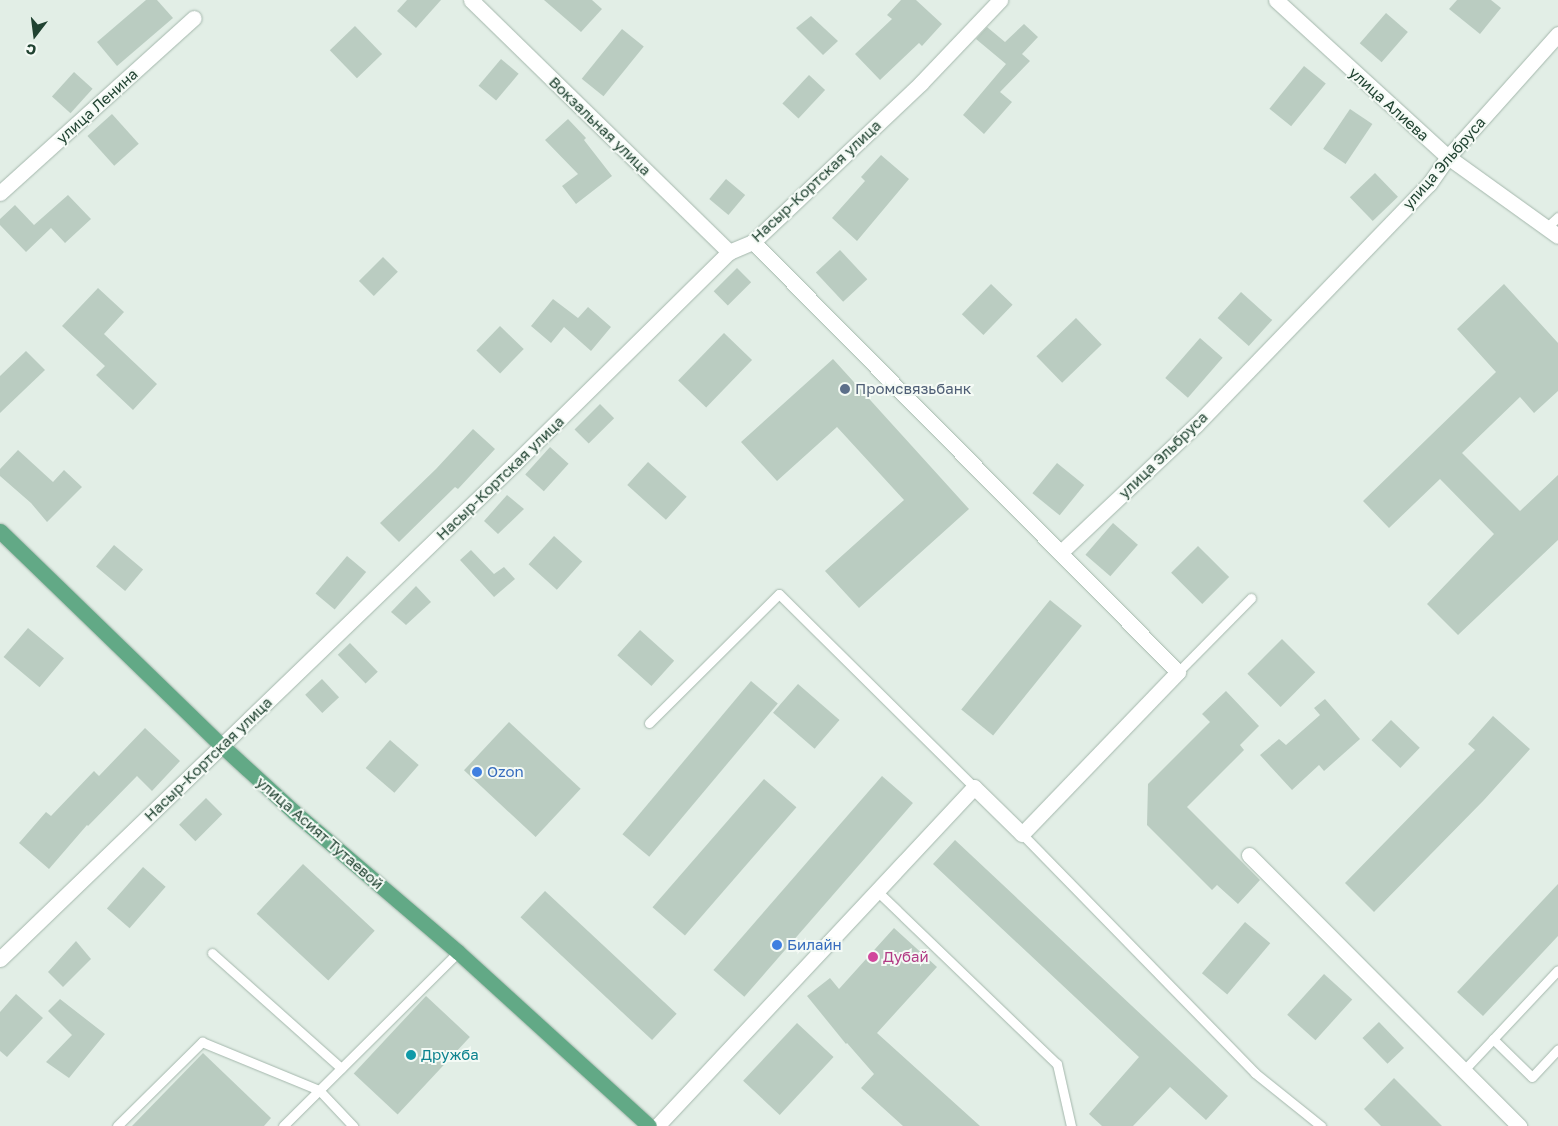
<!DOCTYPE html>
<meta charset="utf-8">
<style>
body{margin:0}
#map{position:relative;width:1558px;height:1126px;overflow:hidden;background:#e2eee6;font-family:"Golos Text",sans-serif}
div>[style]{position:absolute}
.building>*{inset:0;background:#baccc1;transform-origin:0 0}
.roads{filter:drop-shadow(0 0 1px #a4b7ac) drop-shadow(0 0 1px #a4b7ac)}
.lane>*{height:9px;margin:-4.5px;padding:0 4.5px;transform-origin:4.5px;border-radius:4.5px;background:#fff}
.street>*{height:15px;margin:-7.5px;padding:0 7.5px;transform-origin:7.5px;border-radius:7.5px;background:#fff}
.secondary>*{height:15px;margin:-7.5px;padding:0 7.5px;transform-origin:7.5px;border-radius:7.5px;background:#fff}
.primary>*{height:15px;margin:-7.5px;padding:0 7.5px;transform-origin:7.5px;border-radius:7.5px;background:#62a986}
.dots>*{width:14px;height:14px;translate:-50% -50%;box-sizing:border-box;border:2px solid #f4faf5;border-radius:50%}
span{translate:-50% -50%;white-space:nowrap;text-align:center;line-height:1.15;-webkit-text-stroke:4px #f4faf5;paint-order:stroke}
.street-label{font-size:15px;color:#204231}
.service-label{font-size:15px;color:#4e5e75}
.left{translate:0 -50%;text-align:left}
.shop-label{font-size:15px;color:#366cbe}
.hotel-label{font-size:15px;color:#b23c85}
.culture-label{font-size:15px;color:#0d838f}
.north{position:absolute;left:10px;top:10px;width:50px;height:50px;-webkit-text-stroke:4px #f4faf5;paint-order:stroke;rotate:195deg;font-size:14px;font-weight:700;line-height:20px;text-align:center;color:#204231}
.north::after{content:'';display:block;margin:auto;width:18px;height:22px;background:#204231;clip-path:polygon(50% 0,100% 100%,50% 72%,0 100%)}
</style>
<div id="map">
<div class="building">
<i style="clip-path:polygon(146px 0,157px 0,173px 18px,117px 66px,97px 42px)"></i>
<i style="clip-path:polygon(407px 0,441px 0,416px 28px,397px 11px)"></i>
<i style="clip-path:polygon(544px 0,592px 0,602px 9px,581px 32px)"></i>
<i style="clip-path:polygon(901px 0,916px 0,942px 24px,922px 46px,919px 43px,880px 80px,855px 54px,892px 19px,887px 15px)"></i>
<i style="clip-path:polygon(1457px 0,1491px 0,1501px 8px,1480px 34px,1449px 9px)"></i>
<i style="left:1386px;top:13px;width:29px;height:40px;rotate:41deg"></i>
<i style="clip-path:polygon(811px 16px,838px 41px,823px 55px,796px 28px)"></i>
<i style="clip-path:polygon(1024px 24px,1038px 37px,1022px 54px,1030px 61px,1000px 92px,1012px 102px,984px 134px,963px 115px,1006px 64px,976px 39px,987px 27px,1005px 42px)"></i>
<i style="left:355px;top:26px;width:39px;height:35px;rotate:46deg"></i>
<i style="left:622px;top:29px;width:28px;height:64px;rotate:39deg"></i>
<i style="left:501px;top:59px;width:23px;height:35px;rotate:40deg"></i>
<i style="left:1304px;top:66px;width:28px;height:55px;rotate:39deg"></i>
<i style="left:74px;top:72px;width:25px;height:33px;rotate:42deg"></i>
<i style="left:809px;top:75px;width:22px;height:39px;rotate:43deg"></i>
<i style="left:1350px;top:109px;width:27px;height:48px;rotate:34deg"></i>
<i style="left:112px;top:114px;width:40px;height:33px;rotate:48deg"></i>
<i style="clip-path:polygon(568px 119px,586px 138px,584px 140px,612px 176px,576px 204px,562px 186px,578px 174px,545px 140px)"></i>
<i style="clip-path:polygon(881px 155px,909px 179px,857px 241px,832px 218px,865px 181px,861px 177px)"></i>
<i style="left:1375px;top:173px;width:33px;height:35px;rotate:46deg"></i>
<i style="left:726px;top:179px;width:25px;height:26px;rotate:40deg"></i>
<i style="clip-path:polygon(68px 195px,91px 219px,65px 243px,51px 228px,26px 252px,0 225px,0 219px,15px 205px,34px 225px)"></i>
<i style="left:840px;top:250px;width:40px;height:33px;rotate:47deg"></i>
<i style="left:383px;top:257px;width:21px;height:34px;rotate:45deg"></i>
<i style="left:737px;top:268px;width:20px;height:33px;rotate:45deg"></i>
<i style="left:991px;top:284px;width:30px;height:42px;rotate:44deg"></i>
<i style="clip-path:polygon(1504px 284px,1558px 343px,1558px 391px,1534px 413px,1520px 397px,1462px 453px,1520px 511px,1558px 475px,1558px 540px,1458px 635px,1427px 604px,1494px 534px,1440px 479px,1389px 528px,1363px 501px,1496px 372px,1457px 329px)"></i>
<i style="clip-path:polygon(98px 288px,124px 312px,104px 334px,157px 384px,133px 410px,96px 375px,105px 366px,62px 326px)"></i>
<i style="left:1241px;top:292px;width:42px;height:35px;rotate:42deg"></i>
<i style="clip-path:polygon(553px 299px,578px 318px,588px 307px,611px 327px,591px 351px,564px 327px,551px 343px,531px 326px)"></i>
<i style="left:1076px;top:318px;width:37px;height:55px;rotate:46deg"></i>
<i style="left:500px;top:326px;width:33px;height:34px;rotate:44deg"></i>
<i style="left:724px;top:333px;width:39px;height:66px;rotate:44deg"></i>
<i style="left:1200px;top:338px;width:30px;height:53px;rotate:41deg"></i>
<i style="clip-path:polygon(26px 351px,45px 370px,0 413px,0 376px)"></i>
<i style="clip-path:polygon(833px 359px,969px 509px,859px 608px,825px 571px,904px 500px,837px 427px,777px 481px,741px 442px)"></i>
<i style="left:600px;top:404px;width:20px;height:36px;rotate:45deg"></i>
<i style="clip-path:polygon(473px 429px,495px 449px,458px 489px,455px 487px,399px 542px,380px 523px,436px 469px)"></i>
<i style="left:550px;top:447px;width:25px;height:37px;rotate:42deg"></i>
<i style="clip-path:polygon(18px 450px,53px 482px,64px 470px,82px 487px,47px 522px,31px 503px,0 476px,0 469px)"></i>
<i style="left:648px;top:462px;width:52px;height:31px;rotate:42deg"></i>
<i style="left:1057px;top:463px;width:35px;height:39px;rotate:39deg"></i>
<i style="clip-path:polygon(507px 495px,524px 509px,498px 534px,484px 521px)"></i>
<i style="left:1113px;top:523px;width:33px;height:42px;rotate:41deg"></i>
<i style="left:554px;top:536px;width:38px;height:38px;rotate:42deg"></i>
<i style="left:114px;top:545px;width:38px;height:28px;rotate:40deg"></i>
<i style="left:1198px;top:546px;width:44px;height:38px;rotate:45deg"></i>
<i style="clip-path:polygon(471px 550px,494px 574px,504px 567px,515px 579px,494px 597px,460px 560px)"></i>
<i style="left:347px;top:556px;width:25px;height:49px;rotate:40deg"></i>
<i style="clip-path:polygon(416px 586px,431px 602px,406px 625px,391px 612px)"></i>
<i style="left:1050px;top:600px;width:41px;height:141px;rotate:39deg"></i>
<i style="left:28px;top:628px;width:47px;height:38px;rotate:40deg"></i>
<i style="left:640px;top:630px;width:46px;height:34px;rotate:42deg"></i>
<i style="left:1282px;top:639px;width:47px;height:49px;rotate:45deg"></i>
<i style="left:350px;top:643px;width:40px;height:17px;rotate:46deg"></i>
<i style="left:322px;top:679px;width:25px;height:23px;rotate:47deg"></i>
<i style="left:751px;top:681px;width:35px;height:200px;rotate:40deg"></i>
<i style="left:798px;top:684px;width:55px;height:38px;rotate:41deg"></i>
<i style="clip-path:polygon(1226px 691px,1259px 726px,1240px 745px,1244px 750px,1187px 807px,1260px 880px,1238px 904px,1217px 885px,1212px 890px,1147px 825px,1148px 784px,1210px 722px,1202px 714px)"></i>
<i style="clip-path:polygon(1325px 699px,1360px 739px,1324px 771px,1319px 765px,1292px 790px,1260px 755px,1279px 739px,1286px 745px,1320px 715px,1314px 708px)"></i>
<i style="clip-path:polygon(1493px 716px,1530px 749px,1484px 800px,1374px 912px,1345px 883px,1475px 750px,1468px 744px)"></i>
<i style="left:1391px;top:720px;width:40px;height:28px;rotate:44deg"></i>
<i style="left:509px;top:722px;width:98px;height:66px;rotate:43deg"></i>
<i style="clip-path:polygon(145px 728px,180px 761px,152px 791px,137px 776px,88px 826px,87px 825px,49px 869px,19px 843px,46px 812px,51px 816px,94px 771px,99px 776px)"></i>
<i style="left:390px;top:740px;width:38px;height:37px;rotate:41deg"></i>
<i style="left:882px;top:776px;width:41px;height:257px;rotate:41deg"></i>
<i style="left:764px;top:779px;width:43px;height:170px;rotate:41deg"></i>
<i style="left:206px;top:798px;width:23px;height:38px;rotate:45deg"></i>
<i style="clip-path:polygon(955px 840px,1228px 1096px,1206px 1120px,1170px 1087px,1133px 1126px,1102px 1126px,1089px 1114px,1139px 1057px,933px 864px)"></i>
<i style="left:303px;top:864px;width:98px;height:68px;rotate:43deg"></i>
<i style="left:143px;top:867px;width:30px;height:55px;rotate:41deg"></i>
<i style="clip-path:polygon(1558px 884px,1558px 936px,1483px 1016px,1457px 992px)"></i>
<i style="left:545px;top:891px;width:180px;height:36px;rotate:43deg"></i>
<i style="left:1245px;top:922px;width:33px;height:67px;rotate:40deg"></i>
<i style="clip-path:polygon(894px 928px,937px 967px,877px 1033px,980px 1126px,903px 1126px,861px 1088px,874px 1074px,847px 1043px,846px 1044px,807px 996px,830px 978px,839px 989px)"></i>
<i style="clip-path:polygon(76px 941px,91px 959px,63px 987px,48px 972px)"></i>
<i style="left:1324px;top:974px;width:38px;height:55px;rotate:42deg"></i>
<i style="clip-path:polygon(16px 994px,43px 1018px,7px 1057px,0 1051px,0 1012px)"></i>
<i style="left:426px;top:996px;width:60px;height:106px;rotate:43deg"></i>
<i style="clip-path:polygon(60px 999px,105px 1034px,69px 1078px,46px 1062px,72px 1035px,48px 1011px)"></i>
<i style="left:1379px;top:1022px;width:36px;height:23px;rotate:46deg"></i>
<i style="left:797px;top:1023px;width:50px;height:79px;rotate:43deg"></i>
<i style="clip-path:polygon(203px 1053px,271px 1118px,264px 1126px,132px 1126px)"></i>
<i style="clip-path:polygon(1394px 1078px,1442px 1126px,1381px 1126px,1364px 1109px)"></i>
</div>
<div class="roads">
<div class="lane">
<i style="left:1547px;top:227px;width:15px;rotate:-42deg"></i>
<i style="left:1178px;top:672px;width:104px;rotate:-45.4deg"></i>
<i style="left:649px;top:723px;width:183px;rotate:-44.8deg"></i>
<i style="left:779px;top:594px;width:274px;rotate:44.7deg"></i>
<i style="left:1022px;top:834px;width:334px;rotate:45.7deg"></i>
<i style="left:1255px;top:1073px;width:85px;rotate:38.8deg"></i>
<i style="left:877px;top:891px;width:250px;rotate:43.9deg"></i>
<i style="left:1057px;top:1064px;width:64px;rotate:77.3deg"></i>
<i style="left:212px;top:953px;width:173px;rotate:41.7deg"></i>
<i style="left:1493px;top:1039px;width:54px;rotate:44.3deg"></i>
<i style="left:1532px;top:1077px;width:38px;rotate:-47deg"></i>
<i style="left:1464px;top:1070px;width:137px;rotate:-46.8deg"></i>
<i style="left:117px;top:1126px;width:120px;rotate:-44.7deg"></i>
<i style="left:202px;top:1042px;width:126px;rotate:22.3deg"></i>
<i style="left:319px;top:1090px;width:50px;rotate:46.6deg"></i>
<i style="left:283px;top:1126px;width:247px;rotate:-44.8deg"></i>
</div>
<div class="street">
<i style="left:471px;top:0;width:361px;rotate:44.3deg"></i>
<i style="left:1276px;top:0;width:233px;rotate:42.4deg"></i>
<i style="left:1448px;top:157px;width:135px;rotate:35.7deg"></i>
<i style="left:0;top:193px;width:261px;rotate:-42.1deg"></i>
<i style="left:1061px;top:552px;width:185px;rotate:-43.3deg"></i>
<i style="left:1196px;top:425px;width:335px;rotate:-46deg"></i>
<i style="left:1429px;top:184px;width:33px;rotate:-55deg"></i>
<i style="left:1448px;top:157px;width:165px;rotate:-48.2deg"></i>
<i style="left:1249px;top:855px;width:383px;rotate:45.1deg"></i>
<i style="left:657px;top:1126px;width:464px;rotate:-46.9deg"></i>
<i style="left:974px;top:787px;width:67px;rotate:44.4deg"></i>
<i style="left:1022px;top:834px;width:225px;rotate:-46.1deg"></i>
<i style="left:1178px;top:672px;width:605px;rotate:-134.66deg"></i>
</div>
<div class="secondary">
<i style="left:0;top:959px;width:712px;rotate:-43.92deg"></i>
<i style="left:513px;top:465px;width:303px;rotate:-44.6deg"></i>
<i style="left:729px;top:252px;width:26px;rotate:-23deg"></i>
<i style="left:753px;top:242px;width:231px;rotate:-43.4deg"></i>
<i style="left:921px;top:83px;width:115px;rotate:-46.4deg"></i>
</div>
<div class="primary">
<i style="left:0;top:531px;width:308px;rotate:44.1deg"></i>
<i style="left:221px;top:745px;width:99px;rotate:42.5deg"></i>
<i style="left:294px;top:812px;width:216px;rotate:40.5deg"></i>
<i style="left:458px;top:952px;width:258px;rotate:42.3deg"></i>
</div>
</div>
<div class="dots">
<i style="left:845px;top:389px;background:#5c6f8a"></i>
<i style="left:477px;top:772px;background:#3f7fe0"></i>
<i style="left:777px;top:945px;background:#3f7fe0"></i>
<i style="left:873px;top:957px;background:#d1479c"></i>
<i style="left:411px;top:1055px;background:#0f9aa8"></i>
</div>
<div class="street-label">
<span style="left:1389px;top:104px;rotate:42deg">улица Алиева</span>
<span style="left:97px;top:106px;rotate:-42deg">улица Ленина</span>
<span style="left:600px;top:126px;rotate:44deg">Вокзальная улица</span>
<span style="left:1444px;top:163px;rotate:-49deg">улица Эльбруса</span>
<span style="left:816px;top:181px;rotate:-43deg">Насыр-Кортская улица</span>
<span style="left:1163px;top:455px;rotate:-44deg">улица Эльбруса</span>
<span style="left:500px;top:478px;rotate:-44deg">Насыр-Кортская улица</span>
<span style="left:208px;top:759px;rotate:-44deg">Насыр-Кортская улица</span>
<span style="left:320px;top:833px;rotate:41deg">улица Асият Тутаевой</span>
</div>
<div class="service-label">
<span class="left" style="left:855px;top:389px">Промсвязьбанк</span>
</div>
<div class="shop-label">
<span class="left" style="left:487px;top:772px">Ozon</span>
<span class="left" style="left:787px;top:945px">Билайн</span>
</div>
<div class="hotel-label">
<span class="left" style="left:883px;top:957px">Дубай</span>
</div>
<div class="culture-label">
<span class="left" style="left:421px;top:1055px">Дружба</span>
</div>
<div class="north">С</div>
</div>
